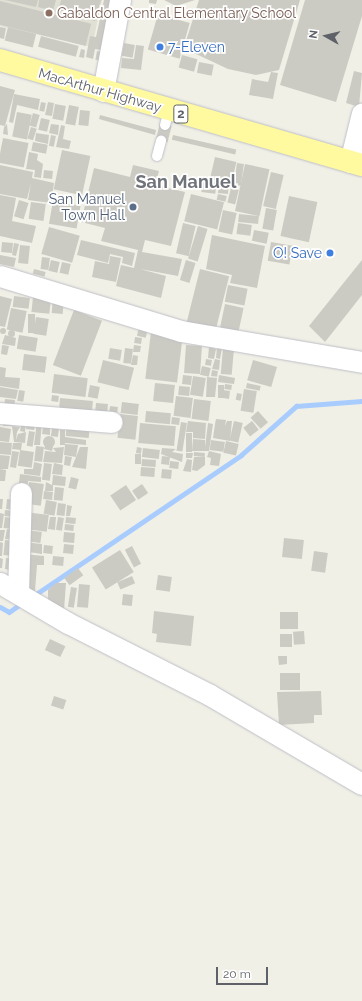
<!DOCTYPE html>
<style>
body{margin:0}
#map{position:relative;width:362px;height:1001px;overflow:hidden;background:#f1f0e7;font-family:Raleway,sans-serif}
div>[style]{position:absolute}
.education>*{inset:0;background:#e1e0d5}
.stream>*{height:5px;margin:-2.5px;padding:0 2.5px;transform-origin:2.5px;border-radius:2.5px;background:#a9ccff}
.building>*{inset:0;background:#cccbc3;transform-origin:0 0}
.round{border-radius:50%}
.roads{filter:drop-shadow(0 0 1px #bebfc6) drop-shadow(0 0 1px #bebfc6)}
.service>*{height:10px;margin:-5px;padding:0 5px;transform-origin:5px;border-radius:5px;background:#fff}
.minor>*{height:21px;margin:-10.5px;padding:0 10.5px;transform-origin:10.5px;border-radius:10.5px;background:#fff}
.trunk>*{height:22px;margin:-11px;padding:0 11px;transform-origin:11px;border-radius:11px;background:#fff99f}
.dots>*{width:11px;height:11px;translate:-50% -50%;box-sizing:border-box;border:2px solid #fff;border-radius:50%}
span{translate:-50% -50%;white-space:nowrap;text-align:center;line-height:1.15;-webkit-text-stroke:3.5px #fff;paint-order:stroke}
.shield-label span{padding:1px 3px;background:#fff;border:1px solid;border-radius:3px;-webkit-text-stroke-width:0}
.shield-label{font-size:13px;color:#5e6168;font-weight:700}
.education-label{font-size:14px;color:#785e54}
.left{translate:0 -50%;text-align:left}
.shop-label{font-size:14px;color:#366cbe}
.right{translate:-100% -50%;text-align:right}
.street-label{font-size:14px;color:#5e6168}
.service-label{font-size:14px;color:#4e5e75}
.district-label{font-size:18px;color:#6f737a;font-weight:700}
.north{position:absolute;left:306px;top:16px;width:40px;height:40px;-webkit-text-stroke:3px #fff;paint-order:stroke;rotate:278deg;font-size:11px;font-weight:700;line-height:16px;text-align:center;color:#5e6168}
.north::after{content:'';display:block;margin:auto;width:14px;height:18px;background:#5e6168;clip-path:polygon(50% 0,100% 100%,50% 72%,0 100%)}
.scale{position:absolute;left:216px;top:967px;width:52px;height:18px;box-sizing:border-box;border:2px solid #5e6168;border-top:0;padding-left:5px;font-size:12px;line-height:14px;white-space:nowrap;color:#5e6168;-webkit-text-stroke:3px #fff;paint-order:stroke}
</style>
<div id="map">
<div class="education">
<i style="clip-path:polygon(0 0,102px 0,92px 47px,0 26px)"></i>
</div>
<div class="stream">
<i style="left:36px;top:594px;width:248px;rotate:-34.1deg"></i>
<i style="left:241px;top:455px;width:74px;rotate:-41.7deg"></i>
<i style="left:296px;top:406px;width:66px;rotate:-4.3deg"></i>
<i style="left:0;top:607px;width:10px;rotate:29deg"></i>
<i style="left:9px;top:612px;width:16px;rotate:-35deg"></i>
</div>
<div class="building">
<i style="clip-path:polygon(5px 0,38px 0,36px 7px)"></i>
<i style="clip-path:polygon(39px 0,56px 0,53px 11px,38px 7px)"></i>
<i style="clip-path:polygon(61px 0,101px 0,95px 21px,58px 12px)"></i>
<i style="clip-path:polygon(104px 0,117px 0,106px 51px,95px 49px,93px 59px,86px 57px,90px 36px,96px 37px)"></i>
<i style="clip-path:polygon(149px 0,157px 0,156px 4px,149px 3px)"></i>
<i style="clip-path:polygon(164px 0,195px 0,176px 6px)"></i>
<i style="clip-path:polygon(199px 0,300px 0,279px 70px,256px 75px,228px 69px,194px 53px,186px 41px)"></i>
<i style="clip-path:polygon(305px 0,362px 0,362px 16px,336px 102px,280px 85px)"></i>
<i style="left:0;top:1px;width:94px;height:23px;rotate:14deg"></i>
<i style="left:158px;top:14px;width:33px;height:37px;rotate:16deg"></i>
<i style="clip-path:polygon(0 27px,6px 28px,4px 39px,0 38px)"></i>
<i style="left:8px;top:27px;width:29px;height:14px;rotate:14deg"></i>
<i style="left:41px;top:36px;width:39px;height:11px;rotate:15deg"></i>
<i style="left:124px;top:43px;width:11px;height:13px;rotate:10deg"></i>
<i style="clip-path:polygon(136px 45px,144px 46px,141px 70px,121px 68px,122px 58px,134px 59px)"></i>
<i style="clip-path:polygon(81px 49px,85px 50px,84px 58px,79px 57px)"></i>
<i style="left:97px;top:51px;width:11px;height:9px;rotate:10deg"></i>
<i style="left:182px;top:55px;width:16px;height:13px;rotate:15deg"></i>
<i style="left:199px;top:62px;width:15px;height:11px;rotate:11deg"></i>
<i style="clip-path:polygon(354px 71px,362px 73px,359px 107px,346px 103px)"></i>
<i style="clip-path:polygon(271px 72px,278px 73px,273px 99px,249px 95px,252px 79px,268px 82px)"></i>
<i style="clip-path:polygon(0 86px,15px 90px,5px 126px,0 125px)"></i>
<i style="clip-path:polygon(14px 94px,40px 99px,38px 110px,17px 105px,13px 123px,9px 122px)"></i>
<i style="left:41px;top:102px;width:5px;height:9px;rotate:11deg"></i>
<i style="clip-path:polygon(48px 102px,54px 103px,52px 116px,45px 115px)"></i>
<i style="left:55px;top:104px;width:11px;height:15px;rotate:10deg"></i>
<i style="left:69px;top:105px;width:10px;height:19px;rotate:11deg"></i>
<i style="left:80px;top:110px;width:10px;height:15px;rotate:6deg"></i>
<i style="left:17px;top:112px;width:15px;height:25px;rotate:11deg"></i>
<i style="left:33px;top:113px;width:7px;height:13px;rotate:16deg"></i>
<i style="clip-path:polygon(100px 115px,156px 130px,155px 135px,99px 119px)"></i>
<i style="left:41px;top:118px;width:9px;height:12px;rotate:13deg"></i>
<i style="left:160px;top:123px;width:12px;height:17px;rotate:14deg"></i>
<i style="clip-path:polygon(7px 124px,8px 135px,3px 134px,4px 127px)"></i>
<i style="clip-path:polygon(51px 124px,59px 125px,58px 135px,49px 133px)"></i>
<i style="clip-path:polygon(61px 125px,65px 126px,63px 139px,71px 141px,69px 149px,56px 147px)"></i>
<i style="left:31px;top:127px;width:6px;height:12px;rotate:18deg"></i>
<i style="clip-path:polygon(36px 133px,49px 135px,48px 144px,35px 141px)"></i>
<i style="left:51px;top:135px;width:5px;height:11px;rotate:11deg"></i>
<i style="left:173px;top:135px;width:65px;height:5px;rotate:13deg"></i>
<i style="left:3px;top:138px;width:26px;height:25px;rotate:11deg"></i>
<i style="left:33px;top:142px;width:15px;height:9px;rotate:11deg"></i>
<i style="left:62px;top:150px;width:29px;height:40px;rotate:12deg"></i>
<i style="clip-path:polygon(29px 152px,38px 154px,37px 160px,43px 164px,41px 178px,34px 177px,35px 170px,26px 169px)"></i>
<i style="left:215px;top:157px;width:22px;height:23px;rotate:13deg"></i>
<i style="left:237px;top:163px;width:7px;height:22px;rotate:8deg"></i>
<i style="left:245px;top:164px;width:25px;height:48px;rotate:12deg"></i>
<i style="clip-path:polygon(0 165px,33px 172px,32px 178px,54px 183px,51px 203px,28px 200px,31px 183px,27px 199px,0 194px)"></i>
<i style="clip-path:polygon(133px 165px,159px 171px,155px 185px,185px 192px,171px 246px,145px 240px,142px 252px,182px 259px,178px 276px,140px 269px,166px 276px,161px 298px,116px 286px,121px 265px,134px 268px,138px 250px,101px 241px,105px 228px,81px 222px,94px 168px,130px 177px)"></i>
<i style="left:44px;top:170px;width:9px;height:8px;rotate:6deg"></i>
<i style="left:271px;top:172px;width:13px;height:35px;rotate:13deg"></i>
<i style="left:203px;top:180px;width:14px;height:12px;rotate:8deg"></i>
<i style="left:219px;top:183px;width:10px;height:10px;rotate:6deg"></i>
<i style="left:231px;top:188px;width:8px;height:15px;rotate:14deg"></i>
<i style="left:191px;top:194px;width:34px;height:28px;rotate:14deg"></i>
<i style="left:218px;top:194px;width:9px;height:6px;rotate:13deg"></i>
<i style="clip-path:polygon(0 195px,16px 198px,12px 221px,36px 226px,32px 243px,0 236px)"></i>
<i style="left:289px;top:196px;width:29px;height:41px;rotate:12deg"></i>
<i style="left:19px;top:200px;width:10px;height:17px;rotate:17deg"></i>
<i style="left:53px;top:201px;width:28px;height:23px;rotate:10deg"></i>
<i style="left:31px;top:202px;width:15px;height:17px;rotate:8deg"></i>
<i style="left:266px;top:208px;width:11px;height:21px;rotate:10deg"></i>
<i style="left:223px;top:210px;width:14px;height:22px;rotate:12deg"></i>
<i style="left:239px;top:214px;width:20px;height:8px;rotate:6deg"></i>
<i style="left:183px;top:223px;width:13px;height:31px;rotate:13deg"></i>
<i style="left:238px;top:223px;width:14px;height:11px;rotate:8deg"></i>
<i style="left:198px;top:226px;width:10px;height:34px;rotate:17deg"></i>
<i style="left:49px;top:227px;width:32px;height:28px;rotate:16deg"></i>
<i style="left:254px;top:230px;width:15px;height:11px;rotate:11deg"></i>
<i style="clip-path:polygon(212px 235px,265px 246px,257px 288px,230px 283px,232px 275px,206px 269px)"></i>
<i style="clip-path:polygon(81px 240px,135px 253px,132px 266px,122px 263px,123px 257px,110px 254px,108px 263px,77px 255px)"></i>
<i style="left:2px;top:242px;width:11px;height:10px;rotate:5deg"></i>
<i style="left:271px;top:242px;width:22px;height:19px;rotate:10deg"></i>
<i style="clip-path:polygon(14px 243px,19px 244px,16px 256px,12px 255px)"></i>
<i style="left:20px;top:245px;width:10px;height:18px;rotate:6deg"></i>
<i style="clip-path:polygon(0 255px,16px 258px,14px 267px,0 264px)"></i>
<i style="clip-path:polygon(110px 256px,121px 258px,116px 282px,92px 277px,95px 261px,109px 264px)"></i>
<i style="left:42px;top:257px;width:8px;height:12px;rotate:7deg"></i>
<i style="left:51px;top:260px;width:9px;height:11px;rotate:13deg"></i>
<i style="left:186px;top:260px;width:10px;height:21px;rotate:17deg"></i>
<i style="clip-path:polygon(362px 260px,362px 295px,325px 342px,309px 326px)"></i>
<i style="left:62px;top:262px;width:9px;height:11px;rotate:13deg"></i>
<i style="left:34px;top:269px;width:12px;height:5px;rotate:14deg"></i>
<i style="left:200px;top:269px;width:30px;height:55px;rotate:14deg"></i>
<i style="left:228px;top:285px;width:20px;height:17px;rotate:11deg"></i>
<i style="clip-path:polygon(0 296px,12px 299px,5px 327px,0 326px)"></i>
<i style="left:14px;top:296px;width:16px;height:11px;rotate:7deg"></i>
<i style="left:33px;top:297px;width:18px;height:15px;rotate:6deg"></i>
<i style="left:53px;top:298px;width:11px;height:15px;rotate:5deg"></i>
<i style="left:225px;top:304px;width:19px;height:28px;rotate:12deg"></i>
<i style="left:11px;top:308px;width:16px;height:22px;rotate:11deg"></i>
<i style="left:74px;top:310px;width:30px;height:59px;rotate:21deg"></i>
<i style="left:28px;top:314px;width:7px;height:19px"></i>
<i style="left:36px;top:317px;width:13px;height:17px;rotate:9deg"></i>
<i style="left:139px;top:327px;width:9px;height:9px;rotate:13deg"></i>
<i class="round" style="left:0;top:328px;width:6px;height:6px"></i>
<i class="round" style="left:7.5px;top:329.5px;width:7px;height:7px"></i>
<i style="left:151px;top:332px;width:32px;height:47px;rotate:7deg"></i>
<i style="clip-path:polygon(5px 335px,16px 338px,15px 346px,2px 344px)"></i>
<i style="left:19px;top:335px;width:19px;height:14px;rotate:9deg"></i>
<i style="left:135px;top:337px;width:7px;height:6px;rotate:8deg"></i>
<i style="clip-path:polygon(2px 345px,9px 346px,7px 355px,1px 354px)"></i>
<i style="clip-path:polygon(134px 345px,141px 346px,140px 352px,133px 352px)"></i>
<i style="left:186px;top:345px;width:16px;height:28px;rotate:4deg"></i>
<i style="clip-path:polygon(209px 347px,216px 349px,214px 359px,208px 358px)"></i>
<i style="clip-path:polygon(217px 347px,222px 348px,220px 359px,216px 358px)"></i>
<i style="left:110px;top:348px;width:12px;height:11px;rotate:9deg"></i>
<i style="left:125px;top:348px;width:8px;height:15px;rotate:7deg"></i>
<i style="left:223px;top:348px;width:11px;height:26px;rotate:5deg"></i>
<i style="left:24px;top:354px;width:23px;height:16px;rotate:7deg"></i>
<i style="clip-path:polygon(133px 355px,138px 356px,137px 365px,131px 365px)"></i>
<i style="left:206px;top:359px;width:6px;height:6px;rotate:9deg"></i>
<i style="clip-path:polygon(215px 359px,220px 360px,219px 370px,212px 369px)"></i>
<i style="left:103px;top:360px;width:32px;height:23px;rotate:14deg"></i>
<i style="left:253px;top:360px;width:25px;height:21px;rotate:16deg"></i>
<i style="left:202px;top:366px;width:9px;height:9px;rotate:13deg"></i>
<i style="clip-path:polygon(0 367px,6px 368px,5px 377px,20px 378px,19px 389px,0 386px)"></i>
<i style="left:212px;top:370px;width:6px;height:6px;rotate:9deg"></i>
<i style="left:54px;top:374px;width:34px;height:19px;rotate:7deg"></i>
<i style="left:183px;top:375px;width:9px;height:9px;rotate:6deg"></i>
<i style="clip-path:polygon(219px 375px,235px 378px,234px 384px,218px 382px)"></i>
<i style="left:193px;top:376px;width:13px;height:19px;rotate:9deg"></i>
<i style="clip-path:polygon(207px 377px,217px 378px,215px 397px,206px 397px)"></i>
<i style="left:155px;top:383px;width:20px;height:18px;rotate:6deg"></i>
<i style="left:247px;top:383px;width:14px;height:5px;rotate:12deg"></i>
<i style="left:225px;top:384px;width:7px;height:5px;rotate:8deg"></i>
<i style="left:90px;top:385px;width:10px;height:12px;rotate:11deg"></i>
<i style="left:218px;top:385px;width:6px;height:13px"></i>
<i style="left:179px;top:386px;width:11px;height:9px;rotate:5deg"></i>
<i style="clip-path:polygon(0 387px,18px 390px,16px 399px,0 397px)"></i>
<i style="left:244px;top:389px;width:13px;height:22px;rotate:9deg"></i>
<i style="left:19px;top:390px;width:6px;height:11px;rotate:9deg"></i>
<i style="clip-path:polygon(223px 390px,230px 391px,229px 399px,223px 398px)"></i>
<i style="left:237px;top:393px;width:5px;height:7px;rotate:11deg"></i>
<i style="left:52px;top:395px;width:7px;height:6px;rotate:8deg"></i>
<i style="left:176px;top:396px;width:17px;height:20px;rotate:7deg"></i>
<i style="left:60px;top:398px;width:33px;height:17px;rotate:5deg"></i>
<i style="left:5px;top:399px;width:10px;height:8px;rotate:6deg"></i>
<i style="left:194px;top:399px;width:17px;height:20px;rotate:7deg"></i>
<i style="left:122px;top:402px;width:17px;height:11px;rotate:7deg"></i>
<i style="left:96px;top:403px;width:12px;height:13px;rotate:5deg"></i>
<i style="left:110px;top:406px;width:8px;height:10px;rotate:7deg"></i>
<i style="left:146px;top:411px;width:25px;height:11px;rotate:5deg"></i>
<i style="left:258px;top:411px;width:15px;height:10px;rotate:48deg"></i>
<i style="left:120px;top:414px;width:18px;height:24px;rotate:6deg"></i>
<i style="clip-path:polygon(5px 415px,13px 416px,12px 426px,20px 427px,17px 432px,16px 440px,18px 434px,26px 432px,25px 443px,14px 442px,12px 426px,3px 426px)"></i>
<i style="left:172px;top:417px;width:8px;height:7px;rotate:7deg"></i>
<i style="clip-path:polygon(27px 419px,36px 421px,34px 430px,26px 429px)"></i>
<i style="clip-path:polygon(216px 419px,226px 420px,225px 426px,227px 421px,232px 421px,230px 441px,213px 438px,215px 424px,223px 426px,215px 424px)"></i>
<i style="clip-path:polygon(22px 420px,26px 420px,25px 432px,20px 431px)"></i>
<i style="clip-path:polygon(188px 421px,206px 423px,205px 439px,193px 438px,193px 432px,186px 432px)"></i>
<i style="left:234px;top:421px;width:9px;height:20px;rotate:13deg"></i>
<i style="left:252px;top:421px;width:11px;height:11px;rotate:52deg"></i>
<i style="clip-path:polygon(37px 422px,42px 422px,40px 445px,34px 445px)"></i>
<i style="left:67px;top:422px;width:23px;height:14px;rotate:5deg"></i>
<i style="left:181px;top:422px;width:6px;height:29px;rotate:9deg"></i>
<i style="left:140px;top:423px;width:36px;height:20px;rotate:5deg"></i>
<i style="clip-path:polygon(208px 423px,213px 424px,209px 451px,192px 451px,193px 439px,205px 440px,205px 447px)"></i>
<i style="clip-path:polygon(0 427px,11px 429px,9px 442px,0 441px)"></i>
<i style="clip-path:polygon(43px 427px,50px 428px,50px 435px,42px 434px)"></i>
<i style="left:52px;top:428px;width:7px;height:8px;rotate:8deg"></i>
<i style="left:60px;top:430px;width:5px;height:15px"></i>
<i style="left:29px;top:431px;width:6px;height:15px;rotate:9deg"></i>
<i style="left:186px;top:433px;width:6px;height:19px"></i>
<i class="round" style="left:43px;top:436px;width:12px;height:12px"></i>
<i style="clip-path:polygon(65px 437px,86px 440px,86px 445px,65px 443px)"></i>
<i style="left:211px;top:440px;width:14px;height:10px;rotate:8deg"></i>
<i style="left:226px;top:441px;width:13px;height:12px;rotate:13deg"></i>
<i style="left:0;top:442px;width:12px;height:12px;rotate:5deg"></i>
<i style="clip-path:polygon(13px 443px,22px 443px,21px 450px,12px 449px)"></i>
<i style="clip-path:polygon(65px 444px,78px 445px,76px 457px,64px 455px)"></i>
<i style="left:36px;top:446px;width:8px;height:15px;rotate:7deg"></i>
<i style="clip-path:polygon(45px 446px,53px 447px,52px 451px,44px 449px)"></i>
<i style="clip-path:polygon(64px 447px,62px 463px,43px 462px,45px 451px,56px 452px,53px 448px)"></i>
<i style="clip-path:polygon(80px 447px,88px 447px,86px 469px,72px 467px)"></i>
<i style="left:137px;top:447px;width:5px;height:6px;rotate:11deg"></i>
<i style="left:143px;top:448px;width:17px;height:9px;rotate:7deg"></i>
<i style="clip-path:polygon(162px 448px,176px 449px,172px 452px,183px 454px,182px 462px,161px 454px)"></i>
<i style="left:20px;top:450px;width:14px;height:16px;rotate:8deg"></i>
<i style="clip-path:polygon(12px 451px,19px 452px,16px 468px,10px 467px)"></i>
<i style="clip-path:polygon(209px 451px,221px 454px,219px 466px,210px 465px,211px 458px,207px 457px)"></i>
<i style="left:194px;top:452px;width:11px;height:4px;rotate:5deg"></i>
<i style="clip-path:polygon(186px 453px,193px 453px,192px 458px,186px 458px)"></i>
<i style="left:135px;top:454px;width:6px;height:10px"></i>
<i style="clip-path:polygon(0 455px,10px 456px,8px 469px,0 469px)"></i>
<i style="clip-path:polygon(65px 456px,72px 457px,70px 466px,64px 465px)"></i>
<i style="left:162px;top:456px;width:8px;height:8px;rotate:7deg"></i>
<i style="clip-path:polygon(194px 457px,205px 457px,205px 465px,197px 471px,192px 470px)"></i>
<i style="left:142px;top:459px;width:14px;height:7px;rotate:4deg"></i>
<i style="clip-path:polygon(187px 459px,192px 460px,191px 472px,183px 471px)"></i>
<i style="left:170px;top:461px;width:9px;height:7px;rotate:6deg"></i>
<i style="clip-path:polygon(34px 462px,42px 464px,40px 476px,24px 474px,24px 469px,33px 469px)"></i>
<i style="left:44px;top:463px;width:8px;height:17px;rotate:7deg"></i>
<i style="clip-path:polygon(54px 463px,63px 465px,62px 475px,52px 474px)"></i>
<i style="left:141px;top:467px;width:14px;height:9px;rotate:4deg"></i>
<i style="clip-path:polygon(0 469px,6px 470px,5px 481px,0 481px)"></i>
<i style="left:162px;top:469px;width:10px;height:9px;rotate:6deg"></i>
<i style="clip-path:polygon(20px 474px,41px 477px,41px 482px,28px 481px,27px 492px,18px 491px)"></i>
<i style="clip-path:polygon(53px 475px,66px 477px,65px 486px,53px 485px,53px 491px,45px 491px,46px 482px,52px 485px)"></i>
<i style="left:71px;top:477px;width:8px;height:11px;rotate:14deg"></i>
<i style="left:29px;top:482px;width:15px;height:22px;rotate:8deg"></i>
<i style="left:142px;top:484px;width:11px;height:12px;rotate:56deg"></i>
<i style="left:126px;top:485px;width:18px;height:19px;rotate:56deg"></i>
<i style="left:55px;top:487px;width:9px;height:13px;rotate:6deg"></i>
<i style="left:44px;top:491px;width:9px;height:8px;rotate:6deg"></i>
<i style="clip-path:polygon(0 499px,3px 499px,2px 509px,0 509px)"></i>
<i style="left:7px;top:499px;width:10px;height:10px;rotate:6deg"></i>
<i style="left:46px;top:500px;width:11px;height:14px;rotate:10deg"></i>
<i style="left:58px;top:503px;width:8px;height:12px;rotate:7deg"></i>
<i style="clip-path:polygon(67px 505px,72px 506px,70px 516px,66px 516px)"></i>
<i style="left:5px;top:510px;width:9px;height:6px;rotate:6deg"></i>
<i style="left:25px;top:512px;width:24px;height:17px;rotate:7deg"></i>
<i style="clip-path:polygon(0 513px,4px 514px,2px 528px,0 528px)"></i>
<i style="left:5px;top:517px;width:7px;height:11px;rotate:8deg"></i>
<i style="clip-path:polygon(50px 517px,56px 517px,55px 530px,48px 529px)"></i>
<i style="left:58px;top:517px;width:6px;height:13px;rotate:9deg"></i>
<i style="left:66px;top:517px;width:10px;height:6px;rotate:6deg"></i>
<i style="left:65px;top:524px;width:9px;height:6px;rotate:6deg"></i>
<i style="clip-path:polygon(7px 529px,16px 530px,14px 540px,5px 539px)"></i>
<i style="clip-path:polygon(0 530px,5px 530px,3px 541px,0 541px)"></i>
<i style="left:27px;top:530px;width:15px;height:11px;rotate:8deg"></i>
<i style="left:64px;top:532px;width:11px;height:10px;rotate:5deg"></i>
<i style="left:284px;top:538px;width:20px;height:19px;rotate:6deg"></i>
<i style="left:5px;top:540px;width:10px;height:15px;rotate:6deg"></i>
<i style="clip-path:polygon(0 542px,3px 543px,2px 556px,0 556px)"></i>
<i style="clip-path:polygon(23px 542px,42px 544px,42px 554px,22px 551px)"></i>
<i style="left:64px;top:544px;width:10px;height:9px;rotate:6deg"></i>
<i style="left:44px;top:545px;width:9px;height:8px;rotate:6deg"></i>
<i style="left:132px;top:546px;width:20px;height:8px;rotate:63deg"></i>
<i style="left:120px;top:550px;width:26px;height:33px;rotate:58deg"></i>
<i style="left:314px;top:551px;width:14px;height:20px;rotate:8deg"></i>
<i style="clip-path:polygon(23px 554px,44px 556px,44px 565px,37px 565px,35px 591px,20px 589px)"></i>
<i style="left:53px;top:556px;width:11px;height:9px;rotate:5deg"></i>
<i style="clip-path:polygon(0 558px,3px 559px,2px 568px,0 568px)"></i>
<i style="clip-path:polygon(6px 558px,17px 559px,15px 571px,5px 569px)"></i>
<i style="left:78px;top:568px;width:9px;height:17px;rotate:54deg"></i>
<i style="left:158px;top:575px;width:14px;height:15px;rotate:8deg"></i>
<i style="left:132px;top:576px;width:8px;height:16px;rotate:67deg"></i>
<i style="clip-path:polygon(56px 583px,66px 583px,64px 610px,48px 609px,48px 590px)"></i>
<i style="left:79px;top:584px;width:11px;height:23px;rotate:5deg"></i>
<i style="left:71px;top:587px;width:6px;height:20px;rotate:9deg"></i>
<i style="left:123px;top:594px;width:10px;height:11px;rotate:6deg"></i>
<i style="clip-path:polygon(154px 611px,194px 616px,191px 646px,156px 642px,157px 634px,152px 633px)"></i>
<i style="left:298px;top:612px;width:17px;height:18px;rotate:90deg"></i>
<i style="left:304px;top:631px;width:13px;height:11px;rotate:86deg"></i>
<i style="left:280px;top:634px;width:12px;height:13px"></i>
<i style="left:50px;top:639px;width:17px;height:12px;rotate:25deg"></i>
<i style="clip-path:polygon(278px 656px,287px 656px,287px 664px,279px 665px)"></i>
<i style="left:280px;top:673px;width:20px;height:17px"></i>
<i style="clip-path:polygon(321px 691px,322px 715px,314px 715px,314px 723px,279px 725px,277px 692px)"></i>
<i style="left:54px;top:696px;width:13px;height:10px;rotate:18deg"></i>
</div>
<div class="roads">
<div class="service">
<i style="left:165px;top:125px;width:16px;rotate:-75deg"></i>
<i style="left:157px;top:156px;width:16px;rotate:-75deg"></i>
</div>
<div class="minor">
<i style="left:103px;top:91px;width:93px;rotate:-79.4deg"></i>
<i style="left:350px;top:162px;width:50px;rotate:-76.2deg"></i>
<i style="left:0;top:276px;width:189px;rotate:16.9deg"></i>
<i style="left:181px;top:331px;width:184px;rotate:9.7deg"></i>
<i style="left:0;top:413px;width:112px;rotate:4.6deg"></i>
<i style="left:0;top:583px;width:79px;rotate:30.5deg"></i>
<i style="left:68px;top:623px;width:159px;rotate:26.9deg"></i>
<i style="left:210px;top:695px;width:176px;rotate:30.4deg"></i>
<i style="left:18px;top:593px;width:100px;rotate:-88.3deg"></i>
</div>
<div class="trunk">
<i style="left:0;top:60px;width:377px;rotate:16.2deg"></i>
</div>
</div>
<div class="dots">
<i style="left:49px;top:13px;background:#8d6e63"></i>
<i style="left:160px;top:47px;background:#3f7fe0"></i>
<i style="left:133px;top:207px;background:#5c6f8a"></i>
<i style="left:330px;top:253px;background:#3f7fe0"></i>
</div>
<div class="shield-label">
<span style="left:181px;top:114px">2</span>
</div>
<div class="education-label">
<span class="left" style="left:57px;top:13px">Gabaldon Central Elementary School</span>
</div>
<div class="shop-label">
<span class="left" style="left:168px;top:47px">7-Eleven</span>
<span class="right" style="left:322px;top:253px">O! Save</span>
</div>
<div class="street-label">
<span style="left:100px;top:90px;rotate:16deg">MacArthur Highway</span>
</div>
<div class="service-label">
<span class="right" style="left:125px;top:207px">San Manuel<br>Town Hall</span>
</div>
<div class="district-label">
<span style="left:186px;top:182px">San Manuel</span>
</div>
<div class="north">N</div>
<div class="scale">20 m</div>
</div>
